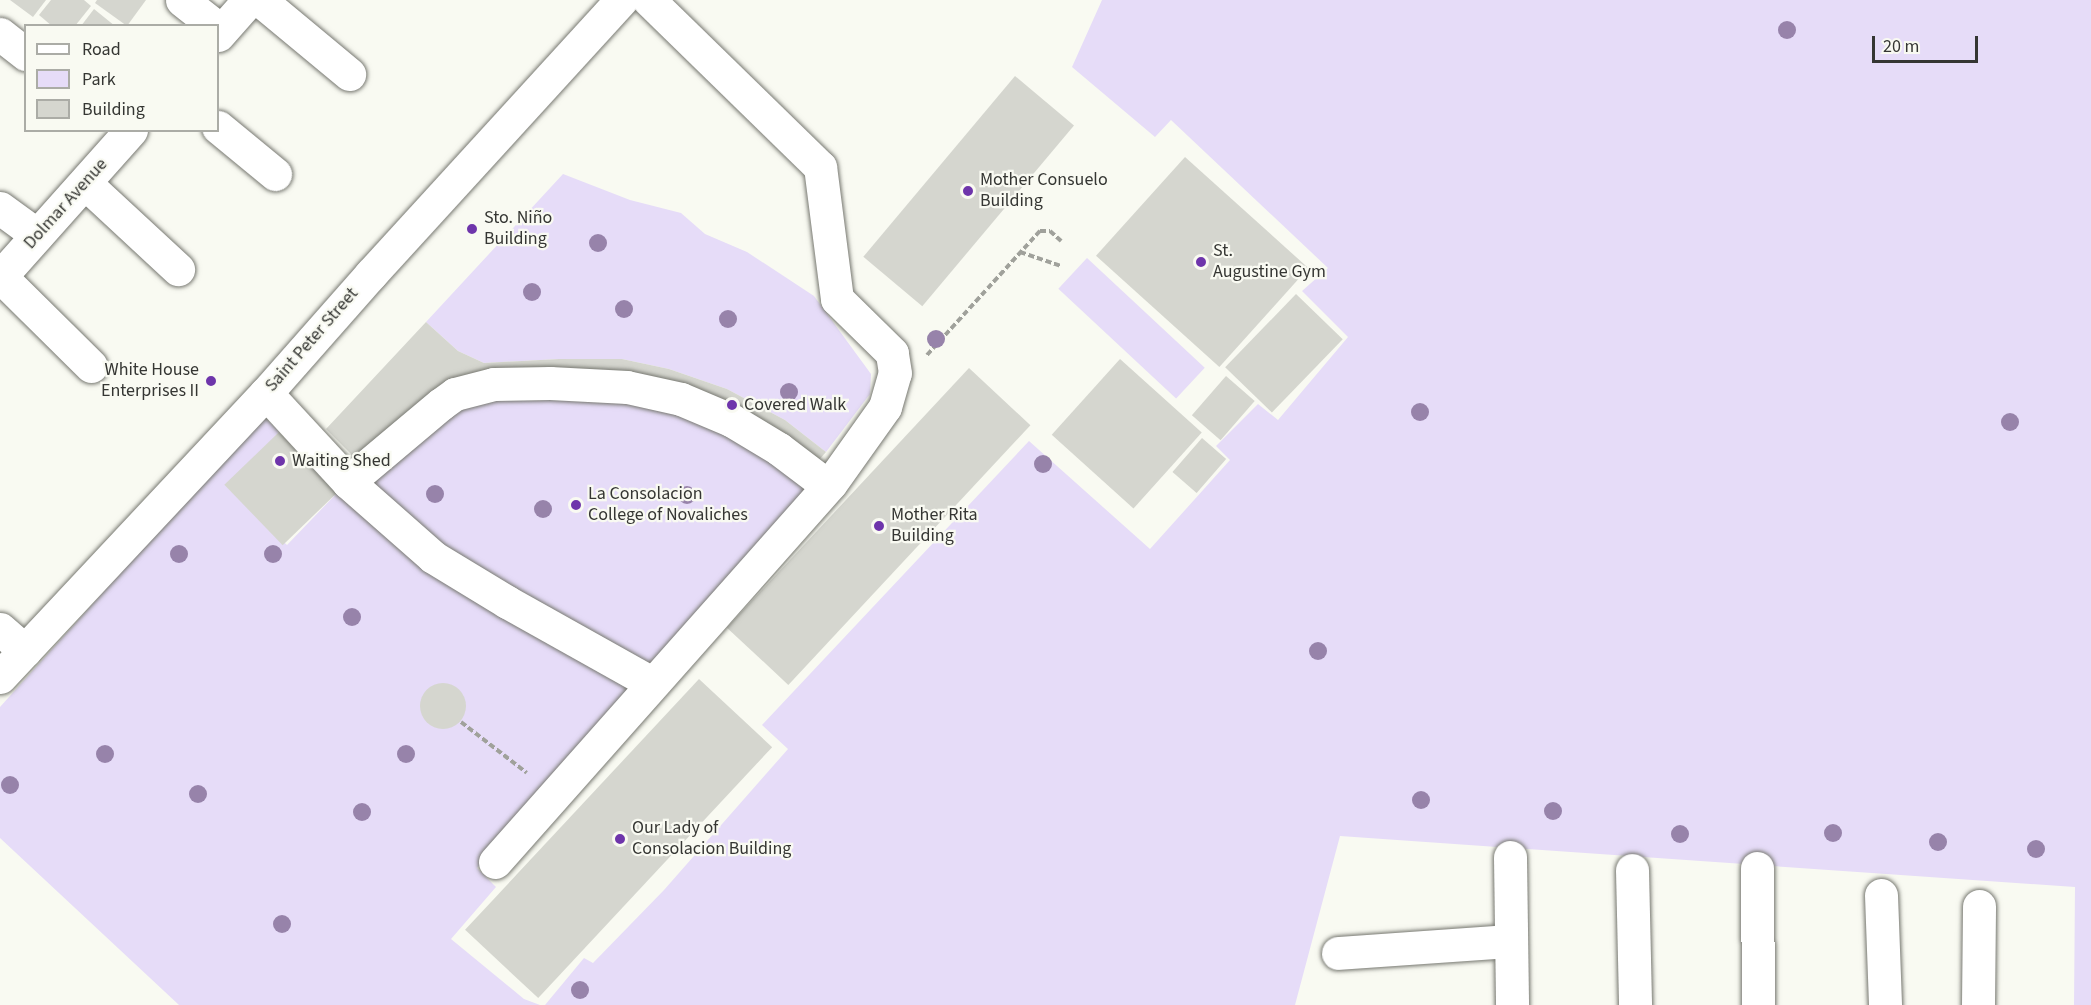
<!DOCTYPE html>
<meta charset="utf-8">
<style>
body{margin:0}
#map{position:relative;width:2091px;height:1005px;overflow:hidden;background:#f9faf2;font-family:"Source Sans 3",sans-serif}
div>[style]{position:absolute}
.green>*{inset:0;background:#e6dcf8;transform-origin:0 0}
.building>*{inset:0;background:#d5d6cf;transform-origin:0 0}
.round{border-radius:50%}
.path>*{height:4px;margin-top:-2px;transform-origin:0;background:repeating-linear-gradient(90deg,#a0a19b 0 6px,transparent 0 9px)}
.roads{filter:drop-shadow(0 0 2px #777871) drop-shadow(0 0 2px #777871)}
.minor>*{height:33px;margin:-16.5px;padding:0 16.5px;transform-origin:16.5px;border-radius:16.5px;background:#fff}
.trees>*{width:18px;height:18px;margin:-9px;border-radius:50%;background:#9783aa}
.dots>*{width:16px;height:16px;translate:-50% -50%;box-sizing:border-box;border:3px solid #f9faf2;border-radius:50%}
span{translate:-50% -50%;white-space:nowrap;text-align:center;line-height:1.15;-webkit-text-stroke:4.5px #f9faf2;paint-order:stroke}
.poi-label{font-size:18px;color:#353633}
.left{translate:0 -50%;text-align:left}
.right{translate:-100% -50%;text-align:right}
.street-label{font-size:18px;color:#353633}
.legend{position:absolute;left:24px;top:24px;width:195px;height:108px;box-sizing:border-box;background:#f9faf2;border:2px solid #abaca6;margin:0;padding:8px 10px;list-style:none;font-size:18px;color:#353633}
.legend li{display:flex;align-items:center;gap:12px;height:30px}
.legend b{width:30px;border:2px solid #abaca6}
.scale{position:absolute;left:1872px;top:36px;width:106px;height:27px;box-sizing:border-box;border:3px solid #353633;border-top:0;padding-left:8px;font-size:18px;line-height:21px;white-space:nowrap;color:#353633;-webkit-text-stroke:4px #f9faf2;paint-order:stroke}
</style>
<div id="map">
<div class="green">
<i style="clip-path:polygon(1102px 0,2091px 0,2091px 1005px,2074px 1005px,2075px 887px,1340px 836px,1295px 1005px,545px 1005px,584px 958px,593px 963px,664px 890px,788px 749px,762px 725px,1029px 441px,1150px 549px,1230px 460px,1216px 446px,1258px 404px,1278px 420px,1348px 337px,1302px 291px,1328px 268px,1171px 120px,1155px 137px,1072px 67px)"></i>
<i style="clip-path:polygon(563px 174px,630px 200px,681px 213px,705px 234px,747px 252px,814px 296px,871px 374px,870px 394px,826px 452px,785px 420px,727px 389px,669px 369px,622px 359px,559px 359px,484px 363px,458px 351px,426px 322px)"></i>
<i style="left:1087px;top:258px;width:161px;height:42px;rotate:43deg"></i>
<i style="clip-path:polygon(497px 392px,677px 403px,815px 483px,650px 671px,484px 576px,362px 483px,440px 406px)"></i>
<i style="clip-path:polygon(263px 415px,279px 432px,229px 489px,287px 545px,337px 493px,633px 688px,477px 868px,496px 887px,451px 939px,524px 999px,540px 1005px,179px 1005px,0 838px,0 707px)"></i>
</div>
<div class="building">
<i style="clip-path:polygon(10px 0,46px 0,33px 17px)"></i>
<i style="clip-path:polygon(51px 0,84px 0,91px 6px,75px 26px,52px 26px,39px 15px)"></i>
<i style="clip-path:polygon(97px 0,146px 0,127px 26px,95px 3px)"></i>
<i style="clip-path:polygon(94px 9px,115px 26px,81px 26px)"></i>
<i style="left:1015px;top:76px;width:77px;height:236px;rotate:40deg"></i>
<i style="left:1185px;top:157px;width:166px;height:133px;rotate:42deg"></i>
<i style="left:1296px;top:294px;width:65px;height:102px;rotate:44deg"></i>
<i style="clip-path:polygon(426px 322px,458px 351px,484px 363px,559px 359px,622px 359px,669px 369px,727px 389px,785px 420px,826px 452px,812px 468px,732px 415px,494px 381px,362px 465px,326px 429px)"></i>
<i style="left:1120px;top:359px;width:110px;height:102px;rotate:42deg"></i>
<i style="left:969px;top:368px;width:84px;height:355px;rotate:43deg"></i>
<i style="left:1226px;top:376px;width:38px;height:52px;rotate:41deg"></i>
<i style="left:279px;top:432px;width:84px;height:76px;rotate:46deg"></i>
<i style="left:1202px;top:438px;width:32px;height:45px;rotate:41deg"></i>
<i style="left:699px;top:679px;width:100px;height:343px;rotate:43deg"></i>
<i class="round" style="left:420px;top:683px;width:46px;height:46px"></i>
</div>
<div class="path">
<i style="left:1020px;top:252px;width:43px;rotate:18.9deg"></i>
<i style="left:927px;top:355px;width:168px;rotate:-47.7deg"></i>
<i style="left:1040px;top:231px;width:10px"></i>
<i style="left:1050px;top:231px;width:15px;rotate:42deg"></i>
<i style="left:461px;top:722px;width:83px;rotate:37.7deg"></i>
</div>
<div class="roads">
<div class="minor">
<i style="left:182px;top:0;width:42px;rotate:38.2deg"></i>
<i style="left:260px;top:0;width:116px;rotate:39.7deg"></i>
<i style="left:0;top:34px;width:33px;rotate:38deg"></i>
<i style="left:218px;top:35px;width:47px;rotate:-48.5deg"></i>
<i style="left:218px;top:127px;width:74px;rotate:39.5deg"></i>
<i style="left:85px;top:183px;width:127px;rotate:42.8deg"></i>
<i style="left:0;top:208px;width:46px;rotate:36.1deg"></i>
<i style="left:0;top:276px;width:128px;rotate:44.7deg"></i>
<i style="left:0;top:277px;width:197px;rotate:-48.3deg"></i>
<i style="left:266px;top:393px;width:121px;rotate:47.3deg"></i>
<i style="left:348px;top:482px;width:113px;rotate:41.4deg"></i>
<i style="left:433px;top:557px;width:87px;rotate:31.3deg"></i>
<i style="left:507px;top:602px;width:166px;rotate:29.2deg"></i>
<i style="left:348px;top:482px;width:121px;rotate:-40deg"></i>
<i style="left:441px;top:404px;width:17px;rotate:-36deg"></i>
<i style="left:455px;top:394px;width:40px;rotate:-14.4deg"></i>
<i style="left:494px;top:384px;width:56px;rotate:-1deg"></i>
<i style="left:550px;top:383px;width:77px;rotate:3deg"></i>
<i style="left:627px;top:387px;width:55px;rotate:12.5deg"></i>
<i style="left:681px;top:399px;width:54px;rotate:22.8deg"></i>
<i style="left:731px;top:420px;width:56px;rotate:31.1deg"></i>
<i style="left:779px;top:449px;width:61px;rotate:37.1deg"></i>
<i style="left:0;top:629px;width:33px;rotate:41deg"></i>
<i style="left:0;top:677px;width:389px;rotate:-46.9deg"></i>
<i style="left:266px;top:393px;width:159px;rotate:-48.6deg"></i>
<i style="left:371px;top:274px;width:371px;rotate:-47.6deg"></i>
<i style="left:1510px;top:857px;width:148px;rotate:89.2deg"></i>
<i style="left:495px;top:862px;width:506px;rotate:-48.44deg"></i>
<i style="left:831px;top:483px;width:93px;rotate:-54.6deg"></i>
<i style="left:885px;top:407px;width:35px;rotate:-74deg"></i>
<i style="left:895px;top:373px;width:20px;rotate:-99deg"></i>
<i style="left:892px;top:353px;width:77px;rotate:-135.5deg"></i>
<i style="left:837px;top:299px;width:133px;rotate:-97.3deg"></i>
<i style="left:820px;top:167px;width:239px;rotate:-135.7deg"></i>
<i style="left:1757px;top:868px;width:137px;rotate:89.6deg"></i>
<i style="left:1632px;top:870px;width:135px;rotate:88.7deg"></i>
<i style="left:1881px;top:895px;width:110px;rotate:87.9deg"></i>
<i style="left:1338px;top:953px;width:173px;rotate:-4deg"></i>
<i style="left:1978px;top:1005px;width:99px;rotate:-89.4deg"></i>
</div>
</div>
<div class="trees">
<i style="left:1787px;top:30px"></i>
<i style="left:598px;top:243px"></i>
<i style="left:532px;top:292px"></i>
<i style="left:624px;top:309px"></i>
<i style="left:728px;top:319px"></i>
<i style="left:936px;top:339px"></i>
<i style="left:789px;top:392px"></i>
<i style="left:1420px;top:412px"></i>
<i style="left:2010px;top:422px"></i>
<i style="left:1043px;top:464px"></i>
<i style="left:435px;top:494px"></i>
<i style="left:687px;top:495px"></i>
<i style="left:543px;top:509px"></i>
<i style="left:179px;top:554px"></i>
<i style="left:273px;top:554px"></i>
<i style="left:352px;top:617px"></i>
<i style="left:1318px;top:651px"></i>
<i style="left:105px;top:754px"></i>
<i style="left:406px;top:754px"></i>
<i style="left:10px;top:785px"></i>
<i style="left:198px;top:794px"></i>
<i style="left:1421px;top:800px"></i>
<i style="left:1553px;top:811px"></i>
<i style="left:362px;top:812px"></i>
<i style="left:1833px;top:833px"></i>
<i style="left:1680px;top:834px"></i>
<i style="left:1938px;top:842px"></i>
<i style="left:2036px;top:849px"></i>
<i style="left:282px;top:924px"></i>
<i style="left:580px;top:990px"></i>
</div>
<div class="dots">
<i style="left:968px;top:191px;background:#6e35ab"></i>
<i style="left:472px;top:229px;background:#6e35ab"></i>
<i style="left:1201px;top:262px;background:#6e35ab"></i>
<i style="left:211px;top:381px;background:#6e35ab"></i>
<i style="left:732px;top:405px;background:#6e35ab"></i>
<i style="left:280px;top:461px;background:#6e35ab"></i>
<i style="left:576px;top:505px;background:#6e35ab"></i>
<i style="left:879px;top:526px;background:#6e35ab"></i>
<i style="left:620px;top:839px;background:#6e35ab"></i>
</div>
<div class="poi-label">
<span class="left" style="left:980px;top:191px">Mother Consuelo<br>Building</span>
<span class="left" style="left:484px;top:229px">Sto. Niño<br>Building</span>
<span class="left" style="left:1213px;top:262px">St.<br>Augustine Gym</span>
<span class="right" style="left:199px;top:381px">White House<br>Enterprises II</span>
<span class="left" style="left:744px;top:405px">Covered Walk</span>
<span class="left" style="left:292px;top:461px">Waiting Shed</span>
<span class="left" style="left:588px;top:505px">La Consolacion<br>College of Novaliches</span>
<span class="left" style="left:891px;top:526px">Mother Rita<br>Building</span>
<span class="left" style="left:632px;top:839px">Our Lady of<br>Consolacion Building</span>
</div>
<div class="street-label">
<span style="left:66px;top:204px;rotate:-48deg">Dolmar Avenue</span>
<span style="left:312px;top:340px;rotate:-49deg">Saint Peter Street</span>
</div>
<ul class="legend">
<li><b style="height:8px;background:#fff"></b>Road</li>
<li><b style="height:16px;background:#e6dcf8"></b>Park</li>
<li><b style="height:16px;background:#d5d6cf"></b>Building</li>
</ul>
<div class="scale">20 m</div>
</div>
